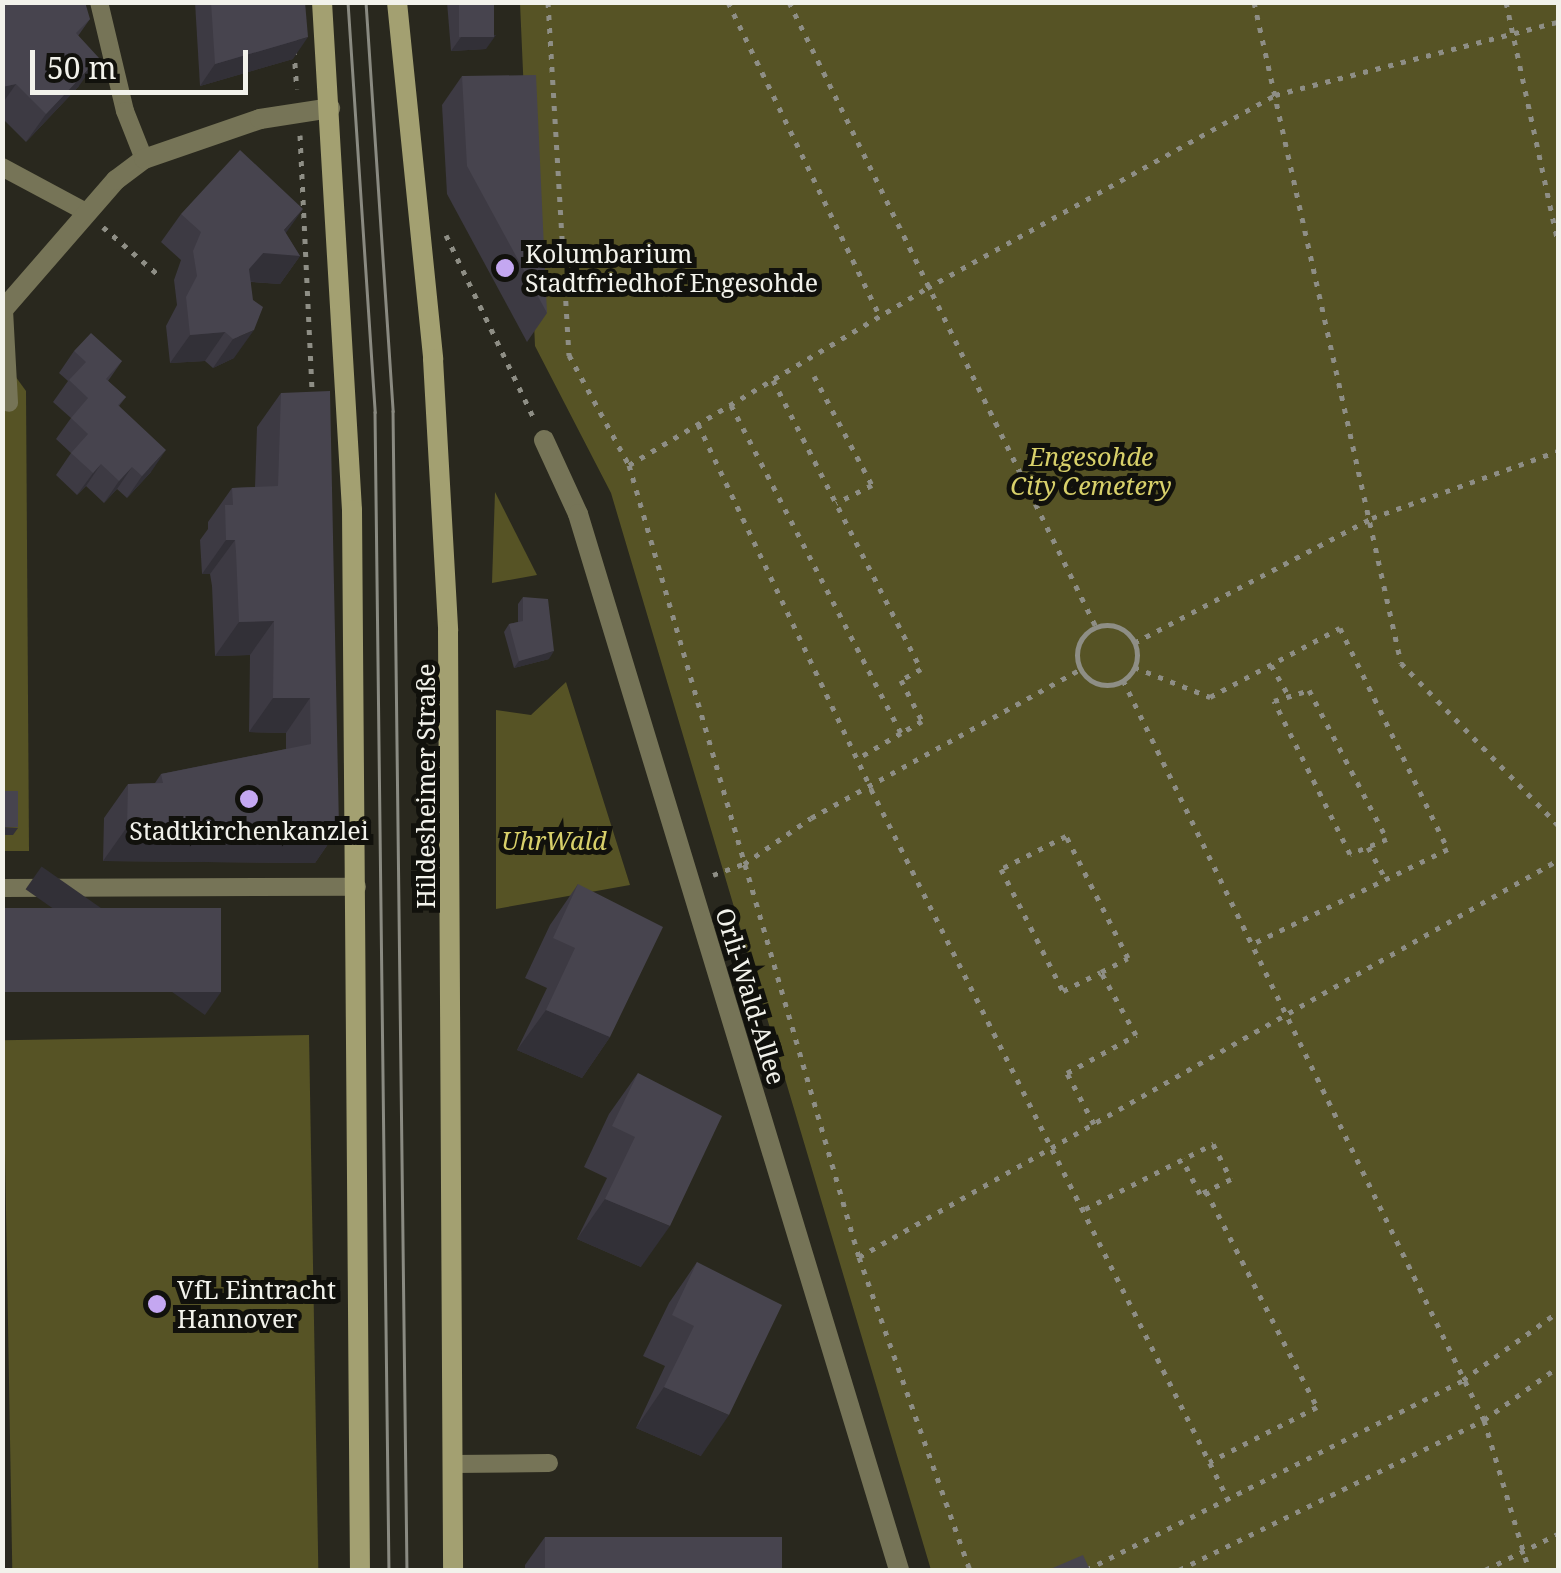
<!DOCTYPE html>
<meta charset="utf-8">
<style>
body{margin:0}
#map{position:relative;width:1561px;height:1573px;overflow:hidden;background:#29281e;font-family:"Noto Serif",serif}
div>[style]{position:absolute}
.green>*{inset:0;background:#565325;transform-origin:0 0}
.path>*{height:5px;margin-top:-2.5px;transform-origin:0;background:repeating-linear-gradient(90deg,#8e8e85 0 5px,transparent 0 13px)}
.path>.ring{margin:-2.5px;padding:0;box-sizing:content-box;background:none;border:5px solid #8e8e85;border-radius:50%}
.service>*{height:18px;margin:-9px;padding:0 9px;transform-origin:9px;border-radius:9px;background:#767457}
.minor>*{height:20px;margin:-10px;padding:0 10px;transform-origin:10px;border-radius:10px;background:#767457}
.secondary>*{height:20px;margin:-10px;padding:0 10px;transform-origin:10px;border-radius:10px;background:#a3a071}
.tram>*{height:2.5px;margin:-1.25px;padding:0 1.25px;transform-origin:1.25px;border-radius:1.25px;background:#8a8a81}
.wall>*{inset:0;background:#3d3a43}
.shaded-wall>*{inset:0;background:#323037;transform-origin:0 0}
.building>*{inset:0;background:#47444e;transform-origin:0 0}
.dots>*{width:28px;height:28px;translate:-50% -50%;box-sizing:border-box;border:5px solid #11110c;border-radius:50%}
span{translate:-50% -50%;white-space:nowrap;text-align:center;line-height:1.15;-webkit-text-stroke:10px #11110c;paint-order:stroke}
.poi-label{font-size:25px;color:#f2f2eb}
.left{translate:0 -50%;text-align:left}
.park-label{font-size:25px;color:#d8d06a;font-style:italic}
.street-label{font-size:25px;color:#f2f2eb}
.frame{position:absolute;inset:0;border:5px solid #f2f2eb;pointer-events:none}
.scale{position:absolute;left:30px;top:50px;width:218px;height:45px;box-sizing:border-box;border:5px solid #f2f2eb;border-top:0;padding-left:12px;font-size:30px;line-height:35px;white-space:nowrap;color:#f2f2eb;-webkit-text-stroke:8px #11110c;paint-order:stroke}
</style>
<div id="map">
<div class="green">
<i style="clip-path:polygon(520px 3px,1558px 3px,1558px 1570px,931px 1570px,611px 493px,535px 346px)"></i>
<i style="clip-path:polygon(2px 358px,26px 391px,29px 851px,3px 851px)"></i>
<i style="clip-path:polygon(495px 492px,537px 575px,492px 583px)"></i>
<i style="clip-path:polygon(566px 682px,630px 885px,496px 909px,496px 710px,531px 715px)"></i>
<i style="left:309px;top:1035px;width:535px;height:306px;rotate:89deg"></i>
</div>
<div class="path">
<i style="left:548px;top:2px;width:354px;rotate:86.6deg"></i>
<i style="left:569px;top:355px;width:125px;rotate:61.4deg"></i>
<i style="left:629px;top:465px;width:825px;rotate:73.81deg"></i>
<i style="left:859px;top:1257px;width:332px;rotate:70.5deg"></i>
<i style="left:728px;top:2px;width:350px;rotate:64.2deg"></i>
<i style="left:789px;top:2px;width:696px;rotate:63.84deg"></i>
<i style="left:1254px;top:2px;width:677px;rotate:77.46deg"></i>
<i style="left:1401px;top:663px;width:226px;rotate:45.9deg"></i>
<i style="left:1506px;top:2px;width:247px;rotate:77.8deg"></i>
<i style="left:294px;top:50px;width:39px;rotate:86deg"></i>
<i style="left:300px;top:135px;width:259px;rotate:87.3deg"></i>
<i style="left:103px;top:227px;width:77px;rotate:40.8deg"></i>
<i style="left:446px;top:235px;width:204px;rotate:64.4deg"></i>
<i style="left:814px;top:376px;width:123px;rotate:62deg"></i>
<i style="left:872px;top:485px;width:40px;rotate:153.4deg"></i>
<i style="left:773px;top:380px;width:325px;rotate:62.9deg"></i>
<i style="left:921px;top:669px;width:23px;rotate:151deg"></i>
<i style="left:901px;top:680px;width:46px;rotate:62.9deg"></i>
<i style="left:922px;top:721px;width:24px;rotate:150deg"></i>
<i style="left:731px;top:405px;width:369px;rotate:62.6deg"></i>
<i style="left:901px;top:733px;width:51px;rotate:149.4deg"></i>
<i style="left:698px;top:424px;width:404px;rotate:64.6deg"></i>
<i style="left:871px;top:789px;width:792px;rotate:63.31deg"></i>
<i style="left:629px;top:465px;width:347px;rotate:-30.7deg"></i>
<i style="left:927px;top:288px;width:398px;rotate:-29deg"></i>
<i style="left:1275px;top:95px;width:292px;rotate:-14.5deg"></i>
<i class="ring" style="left:1077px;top:625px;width:55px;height:55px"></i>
<i style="left:1134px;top:643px;width:269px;rotate:-27.7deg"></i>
<i style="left:1372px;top:518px;width:198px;rotate:-19.8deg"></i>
<i style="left:1271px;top:665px;width:34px;rotate:60deg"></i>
<i style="left:1134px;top:667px;width:82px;rotate:21.5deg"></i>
<i style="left:1210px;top:697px;width:147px;rotate:-28deg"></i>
<i style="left:1340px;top:628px;width:246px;rotate:64deg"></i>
<i style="left:1448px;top:849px;width:216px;rotate:154.1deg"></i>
<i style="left:1123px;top:680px;width:823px;rotate:64deg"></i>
<i style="left:1484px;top:1420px;width:157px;rotate:73.3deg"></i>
<i style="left:1309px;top:690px;width:168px;rotate:62.4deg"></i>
<i style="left:1387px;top:839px;width:40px;rotate:158deg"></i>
<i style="left:1350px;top:854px;width:171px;rotate:-116.4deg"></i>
<i style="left:1274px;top:701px;width:37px;rotate:-17deg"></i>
<i style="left:1368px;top:847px;width:37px;rotate:61deg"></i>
<i style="left:713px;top:875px;width:33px;rotate:-20deg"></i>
<i style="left:744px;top:864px;width:81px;rotate:-34.5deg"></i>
<i style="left:811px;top:818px;width:308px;rotate:-28.9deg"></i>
<i style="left:1094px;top:1124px;width:58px;rotate:-117.9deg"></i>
<i style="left:1067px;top:1073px;width:79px;rotate:-28.8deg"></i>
<i style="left:1136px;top:1035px;width:72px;rotate:-119.1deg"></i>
<i style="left:1101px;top:972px;width:30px;rotate:-27deg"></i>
<i style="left:1128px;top:958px;width:137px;rotate:-116.9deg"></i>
<i style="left:1066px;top:836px;width:73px;rotate:153.1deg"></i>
<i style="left:1001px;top:869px;width:137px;rotate:63.1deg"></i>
<i style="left:1063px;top:991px;width:42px;rotate:-26.6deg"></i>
<i style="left:1206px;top:1191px;width:243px;rotate:62.8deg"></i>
<i style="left:1317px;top:1407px;width:121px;rotate:153deg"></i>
<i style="left:1085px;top:1209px;width:144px;rotate:-26.9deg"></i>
<i style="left:1213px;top:1144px;width:39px;rotate:63deg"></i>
<i style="left:1231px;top:1179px;width:34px;rotate:154deg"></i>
<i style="left:1200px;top:1194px;width:39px;rotate:-117deg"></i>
<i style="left:859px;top:1257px;width:804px;rotate:-29.59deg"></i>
<i style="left:1086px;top:1570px;width:422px;rotate:-26.7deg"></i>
<i style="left:1463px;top:1380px;width:117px;rotate:-35.6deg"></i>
<i style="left:1179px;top:1570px;width:340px;rotate:-26.2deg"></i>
<i style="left:1484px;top:1420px;width:91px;rotate:-35.6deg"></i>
<i style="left:1485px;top:1570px;width:81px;rotate:-26.3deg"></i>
</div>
<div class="service">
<i style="left:99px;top:2px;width:112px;rotate:76.6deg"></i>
<i style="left:125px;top:111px;width:52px;rotate:68.4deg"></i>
<i style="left:2px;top:167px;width:95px;rotate:28.2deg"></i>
<i style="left:4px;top:310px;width:93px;rotate:86.9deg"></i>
<i style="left:2px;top:888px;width:355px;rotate:-0.2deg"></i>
<i style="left:452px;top:1464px;width:97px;rotate:-0.6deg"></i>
</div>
<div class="minor">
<i style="left:2px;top:311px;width:174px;rotate:-49deg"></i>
<i style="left:116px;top:180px;width:35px;rotate:-37deg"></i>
<i style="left:144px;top:159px;width:123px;rotate:-19deg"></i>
<i style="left:260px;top:119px;width:71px;rotate:-8.9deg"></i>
<i style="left:544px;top:440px;width:81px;rotate:65.3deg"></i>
<i style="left:578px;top:514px;width:1104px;rotate:73.09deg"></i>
</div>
<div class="secondary">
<i style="left:322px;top:2px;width:509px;rotate:86.62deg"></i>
<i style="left:352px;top:510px;width:1060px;rotate:89.57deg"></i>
<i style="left:397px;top:2px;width:359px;rotate:84.2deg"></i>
<i style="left:433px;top:359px;width:272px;rotate:86.8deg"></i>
<i style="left:448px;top:631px;width:939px;rotate:89.69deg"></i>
</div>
<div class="tram">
<i style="left:348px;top:2px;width:411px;rotate:86.2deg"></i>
<i style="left:375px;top:412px;width:1158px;rotate:89.31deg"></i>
<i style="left:366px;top:2px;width:410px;rotate:86.2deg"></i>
<i style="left:393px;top:411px;width:1159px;rotate:89.31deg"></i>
</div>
<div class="wall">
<i style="clip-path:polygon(2px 2px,90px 19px,78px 36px,79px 86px,26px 142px,2px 118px)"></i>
<i style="clip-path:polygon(195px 2px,305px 2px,293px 59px,200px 86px)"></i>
<i style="clip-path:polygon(447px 2px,494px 2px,486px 49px,451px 51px)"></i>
<i style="clip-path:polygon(462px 76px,547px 313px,527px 342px,447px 194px,442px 105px)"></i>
<i style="clip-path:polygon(181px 214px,286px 234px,300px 256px,280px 284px,251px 282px,234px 358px,213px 368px,205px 361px,170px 363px,166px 326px,177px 305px,174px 280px,181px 260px,161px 242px)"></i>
<i style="clip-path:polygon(74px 351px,122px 361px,108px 381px,126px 397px,119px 406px,151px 472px,127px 498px,117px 489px,104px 503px,86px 486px,77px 495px,56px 475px,71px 453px,56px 439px,71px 418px,53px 402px,68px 381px,59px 373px)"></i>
<i style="clip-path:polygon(281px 393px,339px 828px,315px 863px,103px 861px,104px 818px,128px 784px,155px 783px,161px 774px,286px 749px,286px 733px,249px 732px,250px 655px,215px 656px,212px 586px,210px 574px,202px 574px,200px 540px,208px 529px,208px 522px,232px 488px,255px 487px,257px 427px)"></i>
<i style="clip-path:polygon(523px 597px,549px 659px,514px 668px,504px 632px,509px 624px,518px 622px,518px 604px)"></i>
<i style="clip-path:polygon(578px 884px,610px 1037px,582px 1078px,517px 1050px,547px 988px,525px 978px,550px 925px)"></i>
<i style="clip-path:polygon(638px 1073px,641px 1267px,577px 1239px,607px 1178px,584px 1167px,609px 1114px)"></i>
<i style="clip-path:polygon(697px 1262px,701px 1456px,636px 1428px,665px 1366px,643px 1356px,669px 1303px)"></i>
<i style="clip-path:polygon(545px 1537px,782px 1570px,525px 1570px,525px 1565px)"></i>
</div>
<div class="shaded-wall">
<i style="clip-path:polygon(496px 35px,486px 49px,451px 51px,461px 37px)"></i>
<i style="clip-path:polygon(308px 37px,293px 59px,200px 86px,215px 64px)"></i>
<i style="clip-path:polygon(99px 58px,79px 86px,26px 142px,46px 114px)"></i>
<i style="clip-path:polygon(16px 84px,2px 104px,2px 87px)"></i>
<i style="clip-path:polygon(303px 209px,283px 237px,300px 256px,280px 284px,243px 281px,249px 269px)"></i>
<i style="clip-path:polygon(254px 330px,234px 358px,213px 368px,233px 339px)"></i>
<i style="clip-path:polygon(225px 332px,205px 361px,170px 363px,190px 335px)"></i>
<i style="clip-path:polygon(166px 450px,151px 472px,127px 498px,142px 476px)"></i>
<i style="clip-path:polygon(101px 464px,86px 486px,77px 495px,93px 473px)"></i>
<i style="clip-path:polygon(132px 467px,117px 489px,104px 503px,119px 481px)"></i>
<i style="clip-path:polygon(226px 540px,235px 540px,210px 574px,202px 574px)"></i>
<i style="clip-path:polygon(274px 621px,250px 655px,215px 656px,239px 622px)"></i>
<i style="clip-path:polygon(554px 651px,549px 659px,514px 668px,519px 661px)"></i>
<i style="clip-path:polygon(273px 698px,310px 698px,286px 733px,249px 732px)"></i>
<i style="clip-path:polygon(2px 827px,18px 828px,13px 835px,2px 835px)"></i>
<i style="clip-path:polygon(127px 827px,339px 828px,315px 863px,103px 861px)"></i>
<i style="left:221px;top:992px;width:28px;height:219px;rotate:125deg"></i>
<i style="clip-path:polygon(546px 1010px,610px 1037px,582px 1078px,517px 1050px)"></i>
<i style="clip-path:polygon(605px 1199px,670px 1226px,641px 1267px,577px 1239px)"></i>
<i style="clip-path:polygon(664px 1387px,729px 1415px,701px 1456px,636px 1428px)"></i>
</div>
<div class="building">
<i style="clip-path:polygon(2px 2px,85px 2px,90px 19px,76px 33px,99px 58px,46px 114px,16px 84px,2px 87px)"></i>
<i style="clip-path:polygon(211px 2px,305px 2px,308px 37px,215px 64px)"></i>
<i style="left:459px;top:2px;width:35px;height:35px"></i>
<i style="clip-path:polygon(536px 75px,547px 313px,467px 166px,462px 76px)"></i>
<i style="clip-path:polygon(240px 150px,303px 209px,284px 230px,300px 256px,263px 253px,249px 269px,253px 300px,263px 307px,254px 330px,233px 339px,225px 332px,190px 335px,186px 297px,197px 276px,193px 251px,201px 232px,181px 214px)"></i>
<i style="clip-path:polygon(91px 333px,122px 361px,106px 379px,126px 397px,118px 405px,166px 450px,142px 476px,132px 467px,119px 481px,101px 464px,93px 473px,71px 453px,88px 434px,71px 418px,88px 398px,69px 380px,86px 362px,74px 351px)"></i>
<i style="clip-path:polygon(330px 391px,339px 828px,127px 827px,128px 784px,163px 783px,161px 774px,311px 744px,310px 698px,273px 698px,274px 621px,239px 622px,236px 552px,235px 540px,226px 540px,225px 505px,233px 505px,232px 488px,278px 486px,281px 393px)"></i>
<i style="clip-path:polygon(523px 597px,548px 599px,554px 651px,519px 661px,509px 624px,523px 621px)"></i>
<i style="left:2px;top:791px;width:16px;height:36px"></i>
<i style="clip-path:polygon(578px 884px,663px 927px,610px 1037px,546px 1010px,575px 948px,553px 938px)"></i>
<i style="left:221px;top:908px;width:84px;height:219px;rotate:90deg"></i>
<i style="clip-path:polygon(638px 1073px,722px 1116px,670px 1226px,605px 1199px,635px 1137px,612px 1126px)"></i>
<i style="clip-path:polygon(697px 1262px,782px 1305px,729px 1415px,664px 1387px,694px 1326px,672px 1315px)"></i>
<i style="left:545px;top:1537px;width:237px;height:33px"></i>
<i style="clip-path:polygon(1083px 1555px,1090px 1570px,1048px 1570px)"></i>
</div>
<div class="dots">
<i style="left:505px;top:268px;background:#c4a7f1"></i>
<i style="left:249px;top:799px;background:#c4a7f1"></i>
<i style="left:157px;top:1304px;background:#c4a7f1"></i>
</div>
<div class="poi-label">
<span class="left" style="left:525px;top:268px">Kolumbarium<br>Stadtfriedhof Engesohde</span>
<span style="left:249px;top:830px">Stadtkirchenkanzlei</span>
<span class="left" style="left:177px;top:1304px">VfL Eintracht<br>Hannover</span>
</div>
<div class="park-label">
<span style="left:1091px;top:471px">Engesohde<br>City Cemetery</span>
<span style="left:554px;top:840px">UhrWald</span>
</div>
<div class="street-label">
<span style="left:425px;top:786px;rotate:-90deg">Hildesheimer Straße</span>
<span style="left:751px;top:996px;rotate:73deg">Orli-Wald-Allee</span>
</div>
<div class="frame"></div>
<div class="scale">50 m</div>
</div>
